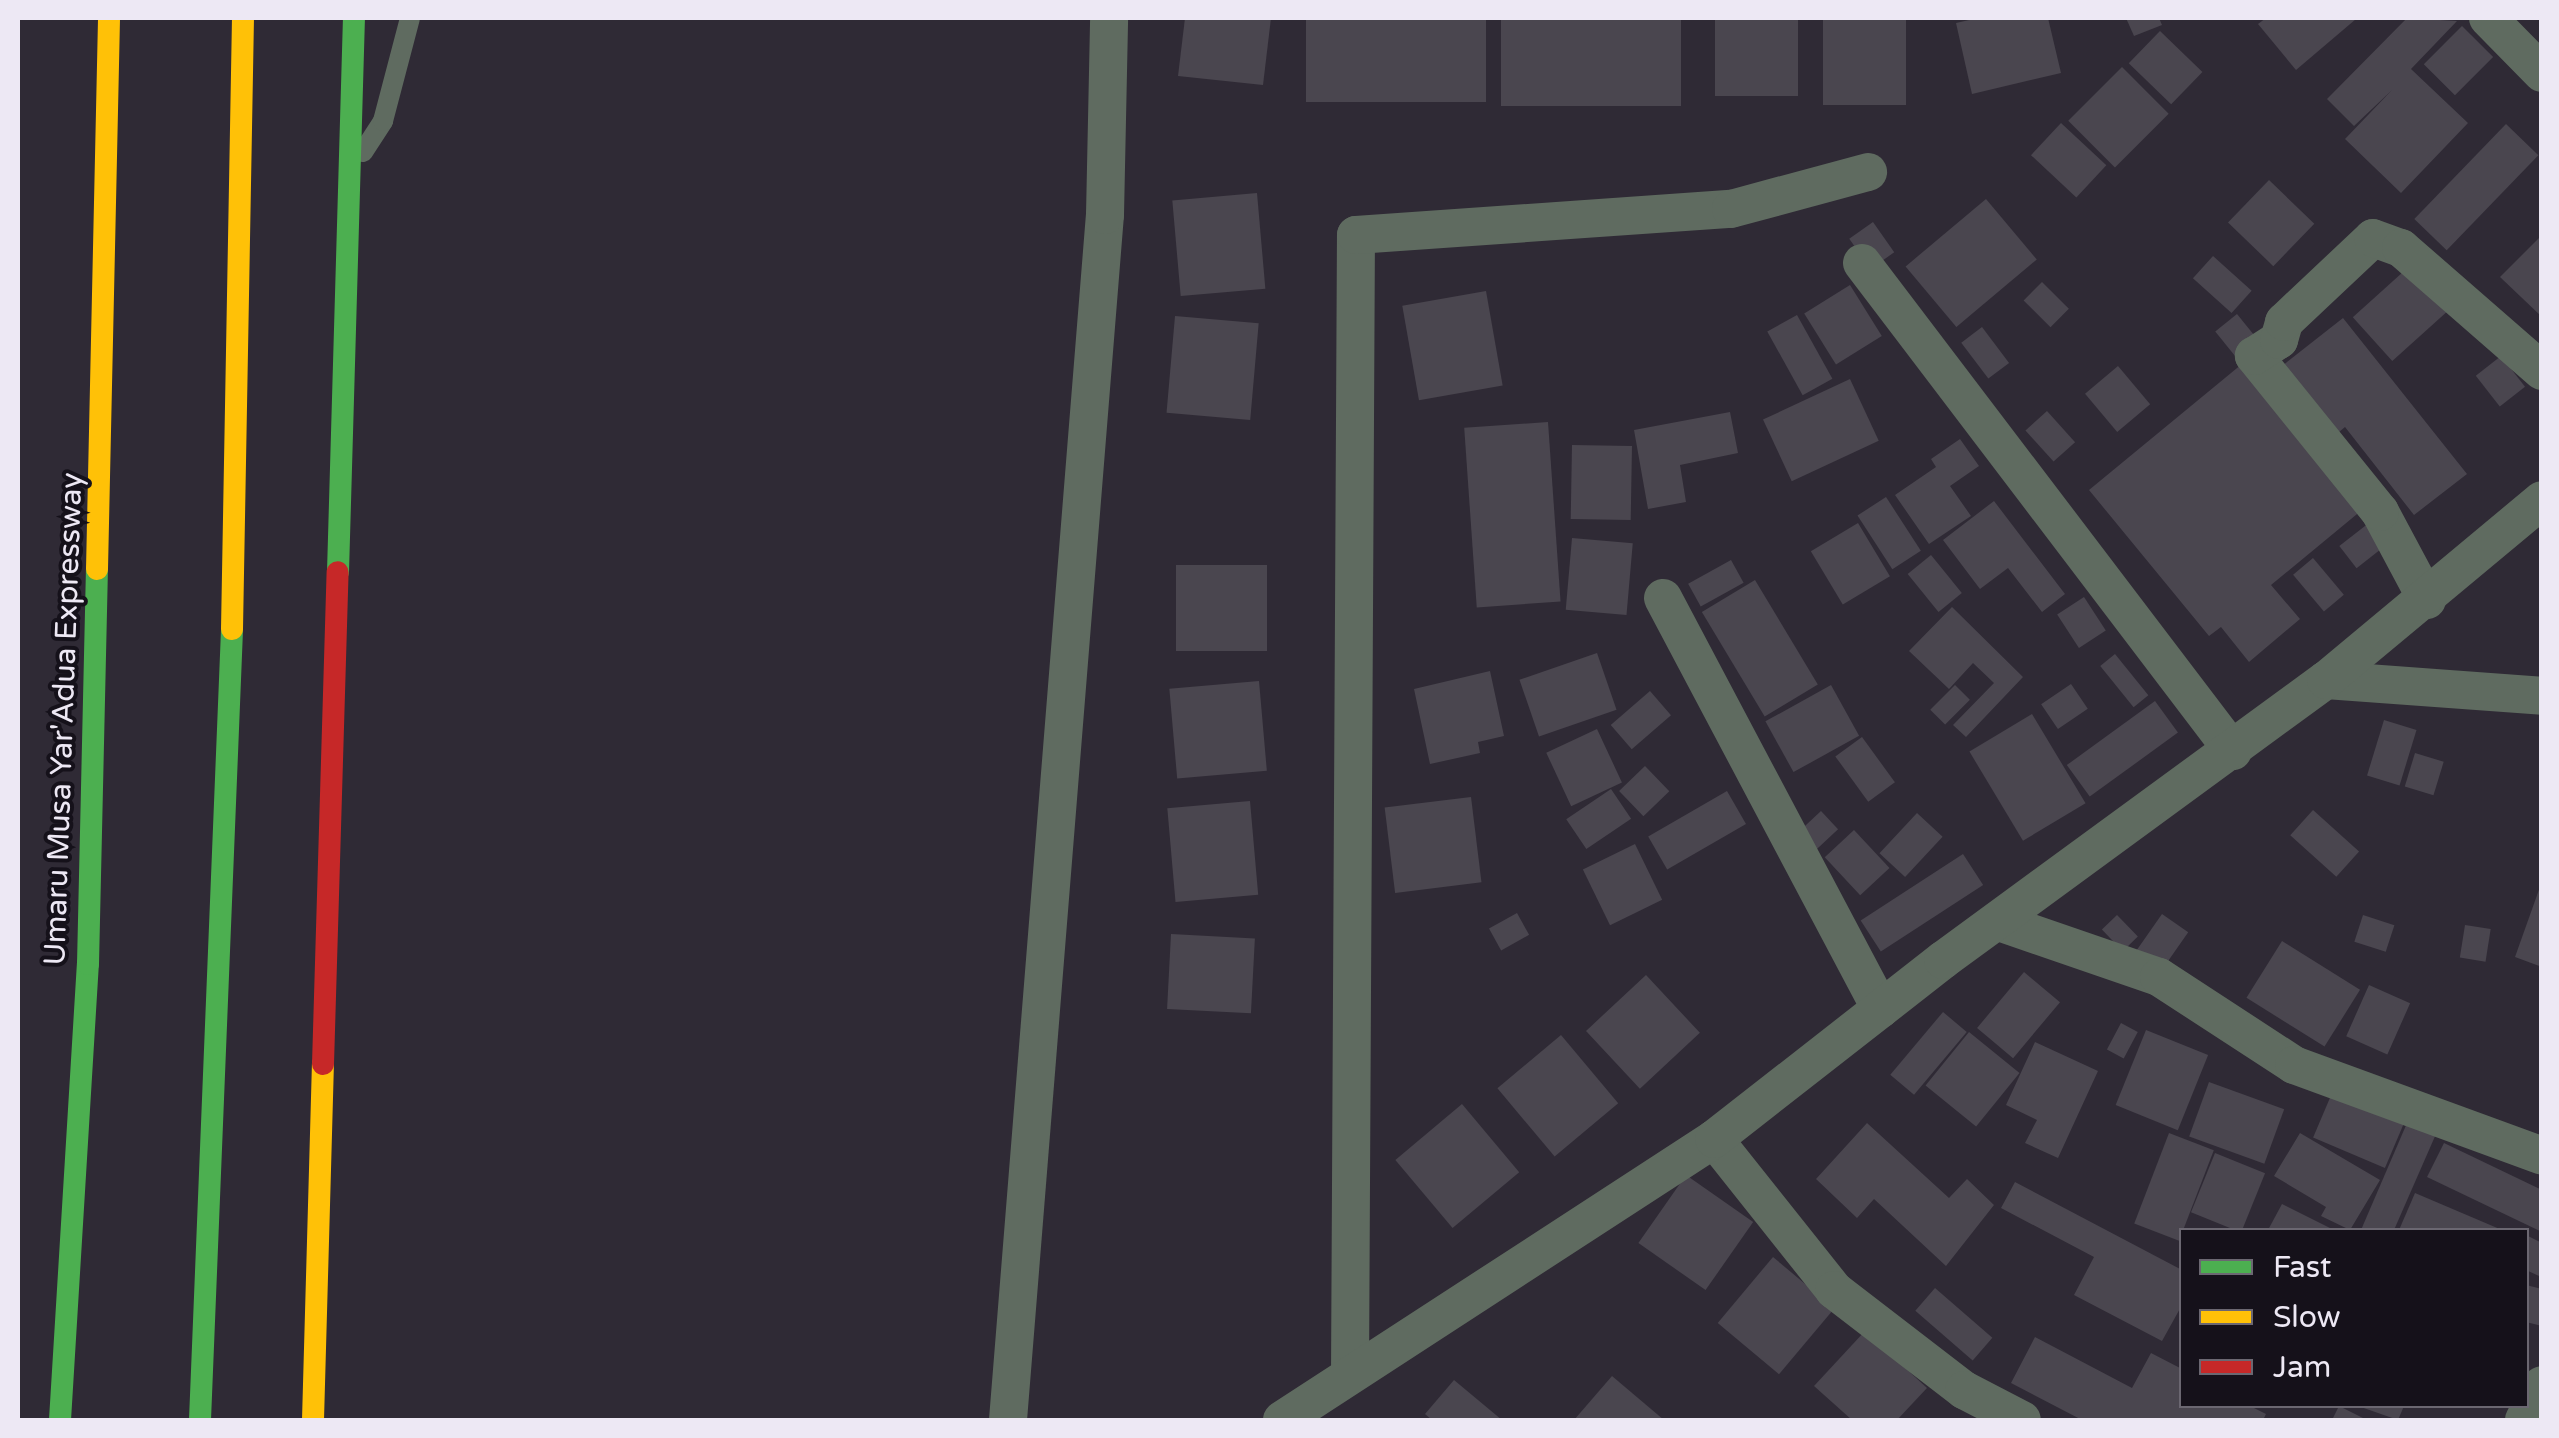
<!DOCTYPE html>
<style>
body{margin:0}
#map{position:relative;width:2559px;height:1438px;overflow:hidden;background:#2f2a35;font-family:"Varela Round",sans-serif}
div>[style]{position:absolute}
.building>*{inset:0;background:#4a464f;transform-origin:0 0}
.lane>*{height:20px;margin:-10px;padding:0 10px;transform-origin:10px;border-radius:10px;background:#5f6b60}
.street>*{height:38px;margin:-19px;padding:0 19px;transform-origin:19px;border-radius:19px;background:#5f6b60}
.fast>*{height:22px;margin:-11px;padding:0 11px;transform-origin:11px;border-radius:11px;background:#4caf50}
.slow>*{height:22px;margin:-11px;padding:0 11px;transform-origin:11px;border-radius:11px;background:#ffc107}
.jam>*{height:22px;margin:-11px;padding:0 11px;transform-origin:11px;border-radius:11px;background:#c62828}
span{translate:-50% -50%;white-space:nowrap;text-align:center;line-height:1.15;-webkit-text-stroke:8px #15111a;paint-order:stroke}
.street-label{font-size:30px;color:#ede8f4}
.frame{position:absolute;inset:0;border:20px solid #ede8f4;pointer-events:none}
.legend{position:absolute;left:2179px;top:1228px;width:350px;height:180px;box-sizing:border-box;background:#15111a;border:2px solid #6b6771;margin:0;padding:12px 18px;list-style:none;font-size:30px;color:#ede8f4}
.legend li{display:flex;align-items:center;gap:20px;height:50px}
.legend b{width:50px;border:2px solid #6b6771}
</style>
<div id="map">
<div class="building">
<i style="clip-path:polygon(1185px 18px,1271px 18px,1263px 85px,1178px 76px)"></i>
<i style="left:1306px;top:18px;width:180px;height:84px"></i>
<i style="left:1501px;top:18px;width:180px;height:88px"></i>
<i style="left:1715px;top:18px;width:83px;height:78px"></i>
<i style="left:1823px;top:18px;width:83px;height:87px"></i>
<i style="clip-path:polygon(1978px 18px,2048px 18px,2061px 73px,1972px 94px,1956px 23px)"></i>
<i style="clip-path:polygon(2126px 18px,2159px 18px,2162px 25px,2134px 36px)"></i>
<i style="clip-path:polygon(2266px 18px,2354px 18px,2356px 19px,2296px 70px,2258px 24px)"></i>
<i style="clip-path:polygon(2407px 18px,2457px 21px,2411px 69px,2468px 123px,2401px 193px,2345px 139px,2392px 90px,2354px 126px,2327px 99px)"></i>
<i style="left:2462px;top:26px;width:44px;height:54px;rotate:45deg"></i>
<i style="left:2160px;top:31px;width:59px;height:45px;rotate:44deg"></i>
<i style="left:2122px;top:67px;width:66px;height:76px;rotate:45deg"></i>
<i style="left:2061px;top:123px;width:62px;height:44px;rotate:43deg"></i>
<i style="left:2506px;top:124px;width:45px;height:132px;rotate:44deg"></i>
<i style="left:2269px;top:180px;width:63px;height:59px;rotate:44deg"></i>
<i style="left:1257px;top:193px;width:96px;height:85px;rotate:85deg"></i>
<i style="left:1986px;top:199px;width:79px;height:105px;rotate:50deg"></i>
<i style="left:1873px;top:222px;width:37px;height:29px;rotate:55deg"></i>
<i style="clip-path:polygon(2542px 235px,2542px 317px,2500px 277px)"></i>
<i style="left:2213px;top:256px;width:52px;height:30px;rotate:42deg"></i>
<i style="left:2413px;top:263px;width:59px;height:81px;rotate:48deg"></i>
<i style="left:2042px;top:282px;width:38px;height:26px;rotate:45deg"></i>
<i style="left:1850px;top:285px;width:60px;height:54px;rotate:58deg"></i>
<i style="left:1486px;top:291px;width:96px;height:85px;rotate:80deg"></i>
<i style="left:2237px;top:314px;width:35px;height:28px;rotate:51deg"></i>
<i style="left:1797px;top:315px;width:73px;height:34px;rotate:61deg"></i>
<i style="left:1175px;top:316px;width:84px;height:97px;rotate:5deg"></i>
<i style="clip-path:polygon(2343px 318px,2467px 474px,2414px 515px,2345px 427px,2327px 442px,2273px 373px)"></i>
<i style="left:1982px;top:327px;width:45px;height:26px;rotate:53deg"></i>
<i style="left:2501px;top:356px;width:39px;height:32px;rotate:52deg"></i>
<i style="clip-path:polygon(2248px 359px,2368px 505px,2271px 585px,2300px 619px,2249px 662px,2221px 627px,2209px 636px,2089px 490px)"></i>
<i style="left:2118px;top:366px;width:50px;height:43px;rotate:50deg"></i>
<i style="left:1850px;top:379px;width:68px;height:96px;rotate:65deg"></i>
<i style="left:2047px;top:411px;width:42px;height:29px;rotate:48deg"></i>
<i style="clip-path:polygon(1730px 412px,1738px 453px,1680px 465px,1686px 502px,1648px 509px,1634px 430px)"></i>
<i style="left:1548px;top:422px;width:180px;height:84px;rotate:86deg"></i>
<i style="clip-path:polygon(1960px 439px,1979px 466px,1950px 486px,1971px 516px,1929px 544px,1895px 495px,1936px 467px,1931px 459px)"></i>
<i style="left:1572px;top:445px;width:60px;height:74px;rotate:1deg"></i>
<i style="left:1886px;top:497px;width:64px;height:34px;rotate:57deg"></i>
<i style="clip-path:polygon(1994px 501px,2065px 594px,2042px 612px,2008px 568px,1980px 589px,1943px 540px)"></i>
<i style="left:2374px;top:519px;width:28px;height:44px;rotate:52deg"></i>
<i style="left:1858px;top:523px;width:62px;height:55px;rotate:59deg"></i>
<i style="left:1572px;top:538px;width:61px;height:72px;rotate:5deg"></i>
<i style="left:1931px;top:555px;width:49px;height:30px;rotate:51deg"></i>
<i style="left:2313px;top:558px;width:48px;height:26px;rotate:50deg"></i>
<i style="left:1731px;top:560px;width:26px;height:49px;rotate:61deg"></i>
<i style="left:1267px;top:565px;width:86px;height:91px;rotate:90deg"></i>
<i style="left:1755px;top:580px;width:122px;height:62px;rotate:59deg"></i>
<i style="left:2084px;top:597px;width:40px;height:32px;rotate:57deg"></i>
<i style="clip-path:polygon(1952px 607px,2023px 677px,1966px 737px,1953px 725px,1994px 683px,1973px 663px,1949px 689px,1909px 651px)"></i>
<i style="left:1597px;top:653px;width:60px;height:82px;rotate:71deg"></i>
<i style="left:2115px;top:654px;width:53px;height:19px;rotate:51deg"></i>
<i style="clip-path:polygon(1490px 671px,1504px 736px,1478px 742px,1480px 753px,1430px 764px,1414px 689px)"></i>
<i style="left:1259px;top:681px;width:90px;height:90px;rotate:85deg"></i>
<i style="left:2071px;top:684px;width:30px;height:36px;rotate:56deg"></i>
<i style="left:1831px;top:685px;width:58px;height:75px;rotate:61deg"></i>
<i style="left:1955px;top:685px;width:21px;height:35px;rotate:45deg"></i>
<i style="left:1650px;top:691px;width:32px;height:52px;rotate:49deg"></i>
<i style="left:2155px;top:701px;width:39px;height:109px;rotate:54deg"></i>
<i style="left:2032px;top:714px;width:104px;height:73px;rotate:59deg"></i>
<i style="left:2384px;top:720px;width:34px;height:58px;rotate:17deg"></i>
<i style="left:1597px;top:729px;width:59px;height:56px;rotate:65deg"></i>
<i style="left:1862px;top:737px;width:56px;height:33px;rotate:54deg"></i>
<i style="left:2415px;top:753px;width:30px;height:35px;rotate:17deg"></i>
<i style="left:1645px;top:766px;width:35px;height:36px;rotate:46deg"></i>
<i style="left:1611px;top:789px;width:36px;height:54px;rotate:56deg"></i>
<i style="left:1727px;top:791px;width:38px;height:91px;rotate:60deg"></i>
<i style="left:1471px;top:797px;width:86px;height:87px;rotate:83deg"></i>
<i style="left:1250px;top:801px;width:94px;height:83px;rotate:85deg"></i>
<i style="left:2313px;top:810px;width:62px;height:34px;rotate:42deg"></i>
<i style="left:1821px;top:811px;width:25px;height:41px;rotate:47deg"></i>
<i style="left:1917px;top:813px;width:35px;height:55px;rotate:43deg"></i>
<i style="left:1854px;top:830px;width:52px;height:40px;rotate:47deg"></i>
<i style="left:1635px;top:844px;width:62px;height:58px;rotate:64deg"></i>
<i style="left:1963px;top:854px;width:37px;height:122px;rotate:57deg"></i>
<i style="clip-path:polygon(2541px 884px,2542px 884px,2542px 967px,2515px 957px)"></i>
<i style="left:1517px;top:913px;width:25px;height:32px;rotate:61deg"></i>
<i style="left:2162px;top:914px;width:32px;height:50px;rotate:35deg"></i>
<i style="left:2117px;top:915px;width:30px;height:21px;rotate:46deg"></i>
<i style="left:2363px;top:915px;width:33px;height:28px;rotate:18deg"></i>
<i style="left:2465px;top:925px;width:26px;height:33px;rotate:9deg"></i>
<i style="left:1171px;top:934px;width:84px;height:75px;rotate:3deg"></i>
<i style="left:2282px;top:941px;width:92px;height:67px;rotate:32deg"></i>
<i style="left:2024px;top:972px;width:47px;height:73px;rotate:40deg"></i>
<i style="left:1646px;top:975px;width:79px;height:82px;rotate:47deg"></i>
<i style="left:2369px;top:985px;width:45px;height:56px;rotate:24deg"></i>
<i style="left:1943px;top:1012px;width:31px;height:82px;rotate:40deg"></i>
<i style="left:2121px;top:1023px;width:19px;height:30px;rotate:28deg"></i>
<i style="left:2146px;top:1030px;width:67px;height:81px;rotate:22deg"></i>
<i style="left:1969px;top:1032px;width:65px;height:69px;rotate:39deg"></i>
<i style="left:1561px;top:1035px;width:89px;height:83px;rotate:50deg"></i>
<i style="clip-path:polygon(2035px 1042px,2098px 1071px,2058px 1158px,2025px 1143px,2037px 1120px,2006px 1105px)"></i>
<i style="left:2209px;top:1082px;width:80px;height:58px;rotate:20deg"></i>
<i style="left:2335px;top:1086px;width:78px;height:56px;rotate:23deg"></i>
<i style="left:1462px;top:1104px;width:89px;height:87px;rotate:50deg"></i>
<i style="clip-path:polygon(1867px 1123px,1949px 1198px,1967px 1179px,1994px 1205px,1946px 1266px,1874px 1199px,1857px 1218px,1816px 1179px)"></i>
<i style="clip-path:polygon(2407px 1123px,2436px 1134px,2394px 1230px,2361px 1230px)"></i>
<i style="left:2169px;top:1133px;width:48px;height:97px;rotate:21deg"></i>
<i style="clip-path:polygon(2300px 1133px,2380px 1180px,2350px 1230px,2321px 1216px,2326px 1207px,2274px 1176px)"></i>
<i style="clip-path:polygon(2444px 1143px,2542px 1190px,2542px 1232px,2427px 1177px)"></i>
<i style="left:2215px;top:1153px;width:54px;height:64px;rotate:22deg"></i>
<i style="left:1686px;top:1175px;width:82px;height:83px;rotate:35deg"></i>
<i style="clip-path:polygon(2015px 1182px,2182px 1270px,2182px 1305px,2162px 1341px,2074px 1295px,2094px 1257px,2001px 1208px)"></i>
<i style="clip-path:polygon(2415px 1193px,2502px 1230px,2399px 1230px)"></i>
<i style="clip-path:polygon(2282px 1204px,2334px 1230px,2268px 1230px)"></i>
<i style="clip-path:polygon(2526px 1235px,2542px 1243px,2539px 1276px,2526px 1270px)"></i>
<i style="left:1773px;top:1257px;width:80px;height:86px;rotate:40deg"></i>
<i style="clip-path:polygon(2526px 1285px,2542px 1289px,2542px 1326px,2526px 1322px)"></i>
<i style="left:1935px;top:1288px;width:76px;height:30px;rotate:41deg"></i>
<i style="clip-path:polygon(1865px 1331px,1927px 1388px,1897px 1420px,1852px 1420px,1814px 1386px)"></i>
<i style="clip-path:polygon(2035px 1337px,2132px 1388px,2151px 1353px,2182px 1369px,2182px 1406px,2250px 1406px,2266px 1414px,2263px 1420px,2082px 1420px,2011px 1383px)"></i>
<i style="clip-path:polygon(1612px 1376px,1664px 1420px,1574px 1420px)"></i>
<i style="clip-path:polygon(1454px 1380px,1502px 1420px,1432px 1420px,1425px 1414px)"></i>
<i style="clip-path:polygon(2339px 1406px,2367px 1420px,2332px 1420px)"></i>
<i style="clip-path:polygon(2358px 1406px,2404px 1406px,2398px 1420px)"></i>
</div>
<div class="lane">
<i style="left:363px;top:152px;width:37px;rotate:-57deg"></i>
<i style="left:383px;top:121px;width:106px;rotate:-75.3deg"></i>
</div>
<div class="street">
<i style="left:2488px;top:18px;width:77px;rotate:45.5deg"></i>
<i style="left:1862px;top:263px;width:613px;rotate:52.76deg"></i>
<i style="left:1663px;top:598px;width:465px;rotate:62.1deg"></i>
<i style="left:2427px;top:600px;width:100px;rotate:-118.1deg"></i>
<i style="left:2380px;top:512px;width:201px;rotate:-128.9deg"></i>
<i style="left:2254px;top:356px;width:30px;rotate:-33deg"></i>
<i style="left:2279px;top:340px;width:19px;rotate:-74deg"></i>
<i style="left:2284px;top:322px;width:122px;rotate:-43.3deg"></i>
<i style="left:2373px;top:238px;width:30px;rotate:20deg"></i>
<i style="left:2401px;top:248px;width:187px;rotate:41.1deg"></i>
<i style="left:2326px;top:680px;width:217px;rotate:4.2deg"></i>
<i style="left:1999px;top:922px;width:169px;rotate:19deg"></i>
<i style="left:2159px;top:977px;width:161px;rotate:33.1deg"></i>
<i style="left:2294px;top:1065px;width:264px;rotate:20.1deg"></i>
<i style="left:1714px;top:1139px;width:193px;rotate:51.5deg"></i>
<i style="left:1834px;top:1290px;width:164px;rotate:37.6deg"></i>
<i style="left:1964px;top:1390px;width:65px;rotate:27.3deg"></i>
<i style="left:1350px;top:1375px;width:1140px;rotate:-89.7deg"></i>
<i style="left:1356px;top:235px;width:376px;rotate:-4deg"></i>
<i style="left:1731px;top:209px;width:142px;rotate:-15.1deg"></i>
<i style="left:1008px;top:1420px;width:1209px;rotate:-85.4deg"></i>
<i style="left:1105px;top:215px;width:197px;rotate:-88.8deg"></i>
<i style="left:1282px;top:1420px;width:515px;rotate:-33.04deg"></i>
<i style="left:1714px;top:1139px;width:291px;rotate:-38deg"></i>
<i style="left:1943px;top:960px;width:474px;rotate:-36.2deg"></i>
<i style="left:2326px;top:680px;width:281px;rotate:-39.8deg"></i>
<i style="left:2524px;top:1420px;width:39px;rotate:-63deg"></i>
</div>
<div class="fast">
<i style="left:338px;top:572px;width:554px;rotate:-88.35deg"></i>
<i style="left:60px;top:1420px;width:457px;rotate:-86.5deg"></i>
<i style="left:88px;top:964px;width:395px;rotate:-88.7deg"></i>
<i style="left:200px;top:1420px;width:792px;rotate:-87.68deg"></i>
</div>
<div class="slow">
<i style="left:97px;top:569px;width:551px;rotate:-88.75deg"></i>
<i style="left:232px;top:629px;width:611px;rotate:-88.97deg"></i>
<i style="left:313px;top:1420px;width:356px;rotate:-88.4deg"></i>
</div>
<div class="jam">
<i style="left:323px;top:1064px;width:492px;rotate:-88.3deg"></i>
</div>
<div class="street-label">
<span style="left:64px;top:719px;rotate:-88deg">Umaru Musa Yar'Adua Expressway</span>
</div>
<div class="frame"></div>
<ul class="legend">
<li><b style="height:12px;background:#4caf50"></b>Fast</li>
<li><b style="height:12px;background:#ffc107"></b>Slow</li>
<li><b style="height:12px;background:#c62828"></b>Jam</li>
</ul>
</div>
